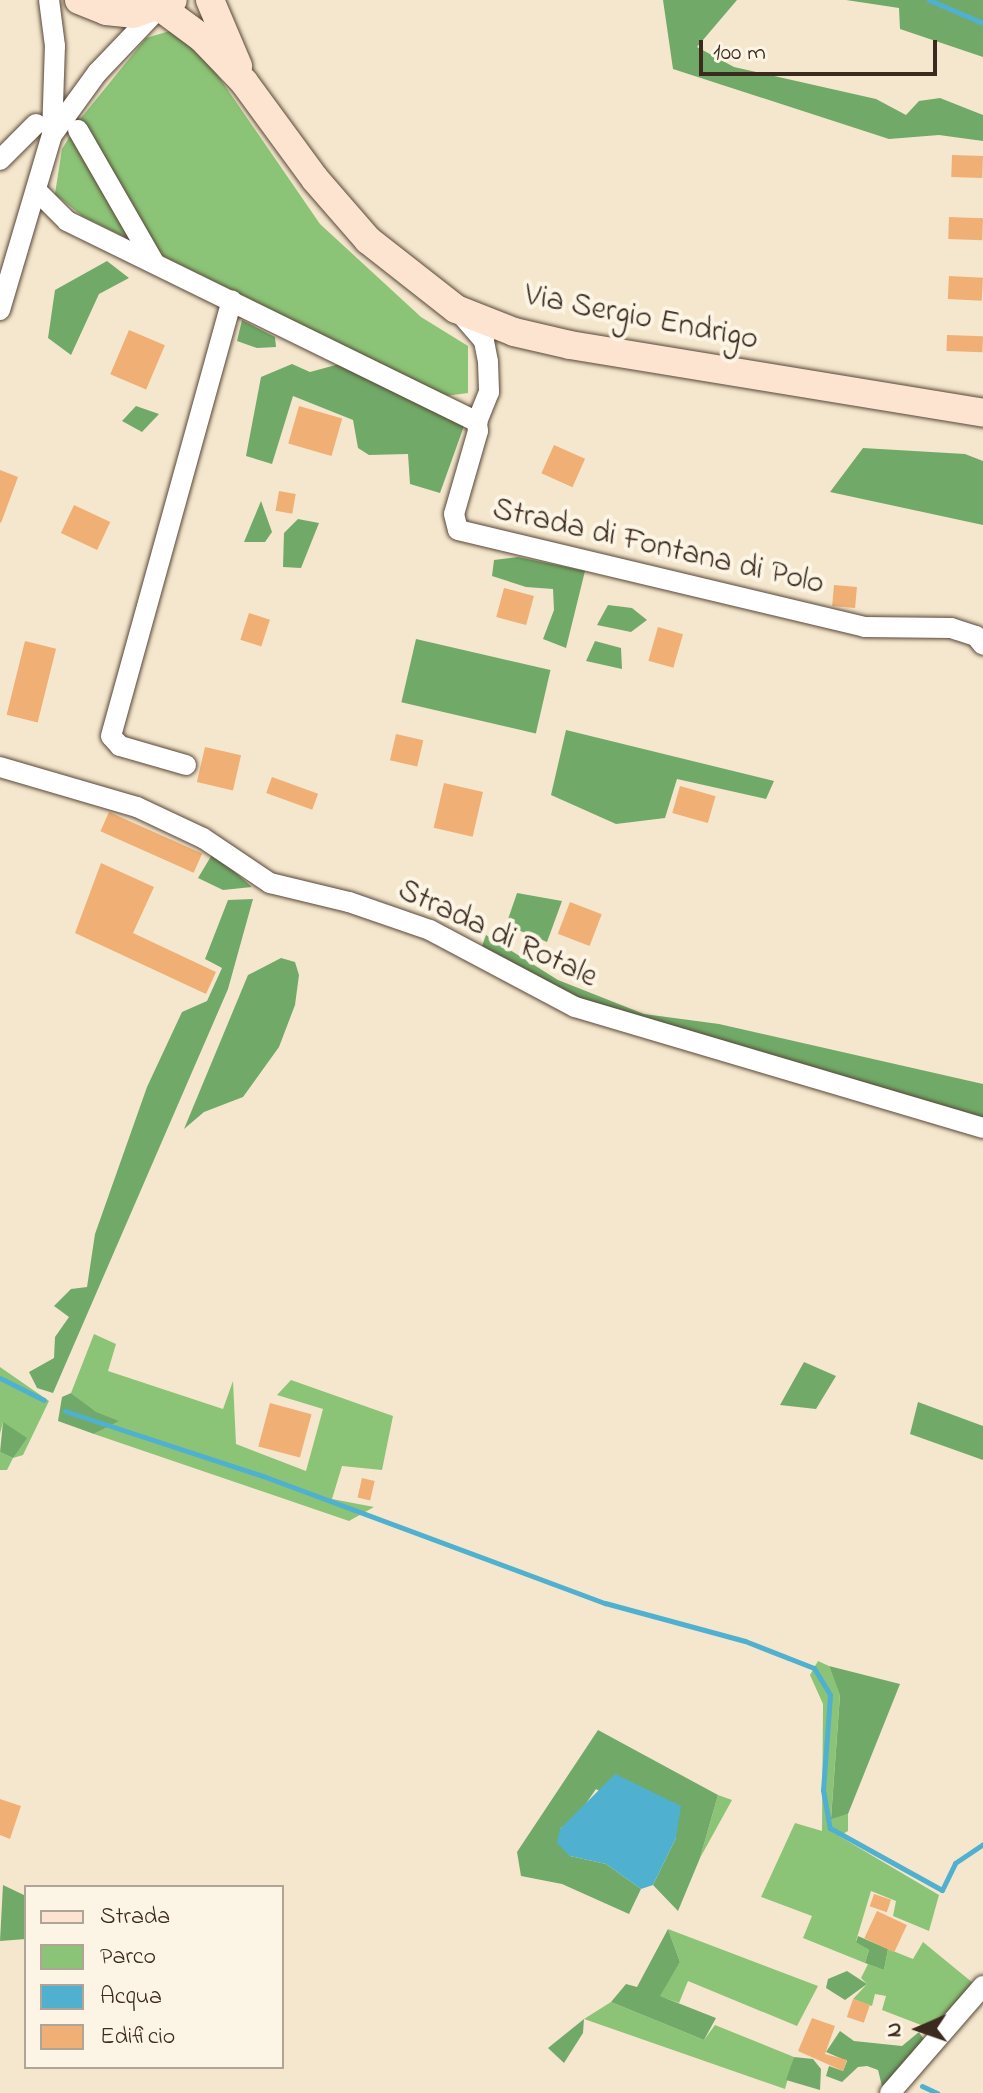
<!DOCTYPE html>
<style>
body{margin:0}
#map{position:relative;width:983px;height:2093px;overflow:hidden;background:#f5e7cd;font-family:"Indie Flower",sans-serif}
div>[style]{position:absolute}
.green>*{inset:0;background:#8cc477}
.forest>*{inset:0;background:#71aa68;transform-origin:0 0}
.water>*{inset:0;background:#50b0cf}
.stream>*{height:5px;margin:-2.5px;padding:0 2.5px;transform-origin:2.5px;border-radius:2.5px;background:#50b0cf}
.building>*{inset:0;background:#f0af74;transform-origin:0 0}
.roads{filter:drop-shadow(0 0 2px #574638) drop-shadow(0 0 2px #574638)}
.street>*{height:20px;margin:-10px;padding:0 10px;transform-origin:10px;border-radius:10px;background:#fff}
.secondary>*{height:28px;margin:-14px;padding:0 14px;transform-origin:14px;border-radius:14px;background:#fde4d1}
span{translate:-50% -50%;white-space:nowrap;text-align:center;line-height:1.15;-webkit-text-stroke:8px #fcf5e5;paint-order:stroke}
.street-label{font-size:32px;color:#3b2a1e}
.legend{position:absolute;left:24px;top:1885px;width:260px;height:184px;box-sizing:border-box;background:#fcf5e5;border:2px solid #afa495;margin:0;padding:10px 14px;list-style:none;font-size:24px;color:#3b2a1e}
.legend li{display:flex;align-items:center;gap:16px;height:40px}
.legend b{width:40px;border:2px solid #afa495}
.north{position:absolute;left:879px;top:1989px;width:80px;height:80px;-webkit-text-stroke:6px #fcf5e5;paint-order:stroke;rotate:268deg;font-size:22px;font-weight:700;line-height:32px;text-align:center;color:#3b2a1e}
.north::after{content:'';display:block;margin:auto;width:28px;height:36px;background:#3b2a1e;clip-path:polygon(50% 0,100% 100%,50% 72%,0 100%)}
.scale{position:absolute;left:699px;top:40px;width:238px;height:36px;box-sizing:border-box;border:4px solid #3b2a1e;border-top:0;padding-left:10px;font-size:24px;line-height:28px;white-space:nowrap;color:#3b2a1e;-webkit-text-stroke:6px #fcf5e5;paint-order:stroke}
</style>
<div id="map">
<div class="green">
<i style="clip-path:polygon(173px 30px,212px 67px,320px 224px,421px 317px,468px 346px,468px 393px,446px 396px,82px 216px,55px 194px,62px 149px,81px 118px,146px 38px)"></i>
<i style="clip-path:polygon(94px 1334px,116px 1344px,108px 1371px,223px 1409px,233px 1381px,236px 1444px,306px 1471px,323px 1409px,277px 1395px,291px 1380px,393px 1416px,382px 1470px,342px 1466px,332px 1499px,374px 1507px,349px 1521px,94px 1434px,118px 1421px,96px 1413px,71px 1393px)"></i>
<i style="clip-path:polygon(0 1367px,49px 1401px,23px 1455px,13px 1458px,7px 1470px,0 1470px,0 1452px,13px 1458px,3px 1422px,0 1434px)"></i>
<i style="clip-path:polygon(818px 1661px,829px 1666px,840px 1694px,831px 1818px,848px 1814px,848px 1831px,839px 1836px,939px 1895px,929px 1931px,893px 1916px,896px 1901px,871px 1891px,856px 1941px,869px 1950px,865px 1963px,803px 1938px,812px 1916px,761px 1897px,795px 1823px,822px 1831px,823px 1704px,810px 1675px)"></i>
<i style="clip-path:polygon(718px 1795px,732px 1800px,700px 1858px)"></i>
<i style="clip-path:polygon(668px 1929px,818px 1986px,797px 2026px,688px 1981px,679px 2003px,659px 1996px,680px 1962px)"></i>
<i style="clip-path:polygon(923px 1942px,973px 1983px,934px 2030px,882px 2010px,886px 1996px,875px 1994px,872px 2006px,853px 1999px,867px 1984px,861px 1978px,868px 1964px,884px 1970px,888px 1949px,913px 1959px)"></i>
<i style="clip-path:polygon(611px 2002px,704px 2040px,715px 2025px,794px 2057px,785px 2089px,584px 2019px)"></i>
</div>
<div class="forest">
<i style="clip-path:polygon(663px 0,737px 0,697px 47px,734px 67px,876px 99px,906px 115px,919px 101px,940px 98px,983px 115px,983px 141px,939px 135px,889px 139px,673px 69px)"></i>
<i style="clip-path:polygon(846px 0,983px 0,983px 57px,900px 29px,899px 8px)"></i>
<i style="clip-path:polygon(107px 261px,129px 278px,99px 294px,71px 355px,48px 338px,55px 290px)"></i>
<i style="clip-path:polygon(242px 320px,275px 337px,276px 347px,257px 348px,237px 341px)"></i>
<i style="clip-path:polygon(343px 363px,464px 426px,440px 493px,410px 484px,408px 454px,369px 455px,358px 448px,353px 420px,293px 396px,272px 464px,246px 456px,261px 377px,292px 364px,310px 372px)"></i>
<i style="clip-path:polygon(136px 406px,159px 414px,142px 432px,122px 421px)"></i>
<i style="clip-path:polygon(863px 448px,965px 454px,983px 461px,983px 525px,830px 492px)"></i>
<i style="clip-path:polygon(261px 501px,272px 532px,265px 542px,244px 542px)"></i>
<i style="clip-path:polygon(298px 519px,319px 523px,301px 568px,283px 567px,284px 533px)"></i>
<i style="clip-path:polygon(518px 557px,585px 571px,566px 648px,543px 639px,554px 610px,553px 589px,526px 587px,492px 576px,494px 560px)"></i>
<i style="clip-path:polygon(608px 605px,632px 608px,647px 620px,631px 632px,597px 625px)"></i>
<i style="left:416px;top:639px;width:138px;height:65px;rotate:13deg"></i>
<i style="clip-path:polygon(595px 641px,621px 648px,622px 669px,586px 661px)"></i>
<i style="clip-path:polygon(566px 730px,774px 781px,766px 799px,677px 779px,665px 818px,616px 824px,551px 795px)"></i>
<i style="clip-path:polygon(213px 853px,252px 887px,223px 890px,198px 878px)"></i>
<i style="clip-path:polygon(517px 893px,562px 901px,547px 942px,506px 925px)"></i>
<i style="clip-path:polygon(253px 899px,228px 989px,53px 1393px,37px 1388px,29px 1372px,54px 1358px,55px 1337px,69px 1317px,54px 1306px,71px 1289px,87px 1287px,95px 1234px,147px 1087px,182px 1012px,207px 1001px,222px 968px,205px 959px,228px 900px)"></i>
<i style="clip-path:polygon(486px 935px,558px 980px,644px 1014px,719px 1024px,983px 1084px,983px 1119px,642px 1022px,557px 990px,481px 949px)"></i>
<i style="clip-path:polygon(281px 958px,295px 962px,299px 975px,295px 1005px,279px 1047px,243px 1097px,204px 1112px,184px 1129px,248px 975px)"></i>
<i style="clip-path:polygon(804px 1362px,836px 1376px,816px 1409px,780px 1405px)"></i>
<i style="clip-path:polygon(71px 1393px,96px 1412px,119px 1421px,94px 1434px,58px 1421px,62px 1397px)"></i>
<i style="clip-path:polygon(918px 1402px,983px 1426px,983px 1460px,910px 1434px)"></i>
<i style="clip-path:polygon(3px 1422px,27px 1438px,13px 1458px,0 1452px)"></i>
<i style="clip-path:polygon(829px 1666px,900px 1684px,848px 1814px,831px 1819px,840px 1695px)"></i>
<i style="clip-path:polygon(598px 1730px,718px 1795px,700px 1858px,678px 1911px,653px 1885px,676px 1838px,596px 1789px,578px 1815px,560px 1829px,570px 1856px,606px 1864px,641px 1889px,629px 1914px,562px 1884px,521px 1876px,517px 1852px)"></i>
<i style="clip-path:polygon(3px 1885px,26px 1896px,26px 1939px,0 1941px)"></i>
<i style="clip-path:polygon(668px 1929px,680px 1962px,660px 1996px,716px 2018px,704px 2040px,611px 2002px,626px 1984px,637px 1987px)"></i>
<i style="clip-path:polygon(858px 1936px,888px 1949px,884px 1970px,865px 1963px,869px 1950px,856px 1942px)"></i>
<i style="clip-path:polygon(847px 1971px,867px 1984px,845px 2000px,826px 1988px,828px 1979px)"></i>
<i style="clip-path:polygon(584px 2019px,583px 2033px,564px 2063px,548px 2048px)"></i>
<i style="clip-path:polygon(840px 2031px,854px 2041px,902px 2046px,919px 2032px,925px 2041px,883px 2090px,878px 2070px,867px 2066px,858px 2067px,842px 2082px,826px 2076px,829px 2066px,843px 2071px,847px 2061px,826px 2052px)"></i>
<i style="clip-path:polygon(794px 2057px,813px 2059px,821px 2069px,820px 2090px,786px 2080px)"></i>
</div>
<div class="water">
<i style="clip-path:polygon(615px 1774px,681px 1806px,676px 1838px,653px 1885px,641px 1889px,606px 1864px,570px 1856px,557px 1843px,560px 1829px)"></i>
</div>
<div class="stream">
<i style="left:929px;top:0;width:59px;rotate:23.1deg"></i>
<i style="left:0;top:1378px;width:49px;rotate:26.6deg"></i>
<i style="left:65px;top:1411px;width:208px;rotate:18.2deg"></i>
<i style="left:263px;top:1476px;width:365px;rotate:20.4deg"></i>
<i style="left:605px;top:1603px;width:145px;rotate:15.2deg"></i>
<i style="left:745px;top:1641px;width:74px;rotate:21.4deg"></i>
<i style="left:814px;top:1668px;width:31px;rotate:59deg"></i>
<i style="left:830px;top:1695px;width:95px;rotate:94.2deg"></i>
<i style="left:823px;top:1790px;width:39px;rotate:80deg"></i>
<i style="left:830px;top:1828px;width:128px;rotate:29deg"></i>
<i style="left:942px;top:1890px;width:30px;rotate:-64deg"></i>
<i style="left:955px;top:1863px;width:34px;rotate:-34deg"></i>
<i style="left:922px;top:2086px;width:17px;rotate:25deg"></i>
</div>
<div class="building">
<i style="left:952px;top:155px;width:31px;height:22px;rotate:2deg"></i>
<i style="left:949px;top:217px;width:34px;height:22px;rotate:2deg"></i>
<i style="left:949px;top:276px;width:34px;height:23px;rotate:3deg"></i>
<i style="left:129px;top:330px;width:39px;height:48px;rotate:23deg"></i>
<i style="left:947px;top:335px;width:36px;height:16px;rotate:2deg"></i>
<i style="left:299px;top:406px;width:45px;height:39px;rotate:16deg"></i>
<i style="left:554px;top:445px;width:34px;height:31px;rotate:24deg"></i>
<i style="clip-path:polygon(0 470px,18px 477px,1px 523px,0 522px)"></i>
<i style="left:279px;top:491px;width:17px;height:20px;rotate:10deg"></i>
<i style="left:74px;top:505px;width:40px;height:31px;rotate:25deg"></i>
<i style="left:834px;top:585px;width:23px;height:21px;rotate:5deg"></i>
<i style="left:504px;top:588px;width:31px;height:30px;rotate:15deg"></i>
<i style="left:249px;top:613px;width:22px;height:28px;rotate:18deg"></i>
<i style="left:658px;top:627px;width:26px;height:35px;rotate:16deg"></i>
<i style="left:25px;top:641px;width:32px;height:76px;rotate:14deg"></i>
<i style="left:396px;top:734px;width:28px;height:27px;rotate:13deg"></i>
<i style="left:205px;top:747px;width:37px;height:36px;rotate:13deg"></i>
<i style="left:272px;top:777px;width:49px;height:17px;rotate:20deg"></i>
<i style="left:444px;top:783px;width:40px;height:46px;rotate:13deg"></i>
<i style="left:680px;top:786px;width:37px;height:28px;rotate:16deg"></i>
<i style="left:109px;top:812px;width:102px;height:21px;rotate:24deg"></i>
<i style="clip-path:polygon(101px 863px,154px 887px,133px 933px,216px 972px,206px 994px,75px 933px)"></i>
<i style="left:570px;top:902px;width:34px;height:34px;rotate:21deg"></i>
<i style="left:270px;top:1403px;width:43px;height:45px;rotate:15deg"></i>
<i style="left:362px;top:1478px;width:13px;height:20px;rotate:13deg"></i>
<i style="clip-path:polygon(0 1799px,21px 1806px,10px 1839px,0 1835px)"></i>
<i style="left:874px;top:1894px;width:18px;height:13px;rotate:19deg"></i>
<i style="left:877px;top:1911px;width:33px;height:30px;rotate:25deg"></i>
<i style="left:853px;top:1999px;width:18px;height:19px;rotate:19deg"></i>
<i style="clip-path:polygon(812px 2018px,835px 2026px,825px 2054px,847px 2060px,843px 2071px,798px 2051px)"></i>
</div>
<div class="roads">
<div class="street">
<i style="left:78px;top:130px;width:152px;rotate:60.1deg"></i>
<i style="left:52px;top:135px;width:77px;rotate:-54deg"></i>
<i style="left:97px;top:73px;width:91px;rotate:-46.3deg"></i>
<i style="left:0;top:160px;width:51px;rotate:-45deg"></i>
<i style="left:39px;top:193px;width:40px;rotate:45deg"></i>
<i style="left:67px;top:221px;width:457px;rotate:26.1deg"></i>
<i style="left:477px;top:422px;width:9px;rotate:84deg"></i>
<i style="left:478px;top:431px;width:86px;rotate:106.1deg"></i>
<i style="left:454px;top:514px;width:16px;rotate:76deg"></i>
<i style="left:458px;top:530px;width:417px;rotate:13.4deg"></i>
<i style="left:864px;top:627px;width:87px;rotate:0.7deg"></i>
<i style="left:951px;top:628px;width:26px;rotate:18deg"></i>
<i style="left:976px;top:636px;width:11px;rotate:52deg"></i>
<i style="left:0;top:310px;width:183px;rotate:-73.5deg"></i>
<i style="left:52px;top:135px;width:89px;rotate:-88.1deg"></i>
<i style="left:55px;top:46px;width:46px;rotate:-97.4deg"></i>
<i style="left:459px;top:312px;width:38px;rotate:49deg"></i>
<i style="left:484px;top:341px;width:21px;rotate:79deg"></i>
<i style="left:488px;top:362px;width:30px;rotate:88deg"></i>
<i style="left:489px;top:392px;width:32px;rotate:112deg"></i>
<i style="left:186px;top:765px;width:69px;rotate:-163.9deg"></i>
<i style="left:120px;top:746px;width:13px;rotate:-132deg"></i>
<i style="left:111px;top:736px;width:452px;rotate:-74.5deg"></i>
<i style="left:0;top:767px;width:143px;rotate:16.3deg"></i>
<i style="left:137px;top:807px;width:73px;rotate:25.2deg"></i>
<i style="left:203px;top:838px;width:81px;rotate:33.9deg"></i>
<i style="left:270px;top:883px;width:81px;rotate:13.5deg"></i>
<i style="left:349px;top:902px;width:86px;rotate:19.1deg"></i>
<i style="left:430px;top:930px;width:164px;rotate:28deg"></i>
<i style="left:575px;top:1007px;width:426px;rotate:16.5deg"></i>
<i style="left:890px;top:2093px;width:142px;rotate:-49deg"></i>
</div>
<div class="secondary">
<i style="left:79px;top:0;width:29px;rotate:22deg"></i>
<i style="left:106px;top:11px;width:27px;rotate:6deg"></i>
<i style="left:133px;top:14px;width:42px;rotate:-19.3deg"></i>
<i style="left:210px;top:0;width:72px;rotate:67deg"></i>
<i style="left:160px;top:7px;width:52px;rotate:36.4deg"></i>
<i style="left:202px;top:38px;width:61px;rotate:46.3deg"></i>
<i style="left:244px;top:82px;width:120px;rotate:53.8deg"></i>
<i style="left:315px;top:179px;width:81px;rotate:49deg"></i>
<i style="left:368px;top:240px;width:112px;rotate:38.1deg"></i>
<i style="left:456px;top:309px;width:62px;rotate:21.6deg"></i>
<i style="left:514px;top:332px;width:57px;rotate:13.1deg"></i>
<i style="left:570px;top:345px;width:419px;rotate:9.3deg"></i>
</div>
</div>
<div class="street-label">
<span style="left:641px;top:319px;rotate:11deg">Via Sergio Endrigo</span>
<span style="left:658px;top:548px;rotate:13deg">Strada di Fontana di Polo</span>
<span style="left:497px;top:935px;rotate:25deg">Strada di Rotale</span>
</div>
<ul class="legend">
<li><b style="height:10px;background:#fde4d1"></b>Strada</li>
<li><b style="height:22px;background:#8cc477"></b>Parco</li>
<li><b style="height:22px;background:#50b0cf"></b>Acqua</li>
<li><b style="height:22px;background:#f0af74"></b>Edificio</li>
</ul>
<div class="north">N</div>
<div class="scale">100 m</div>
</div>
